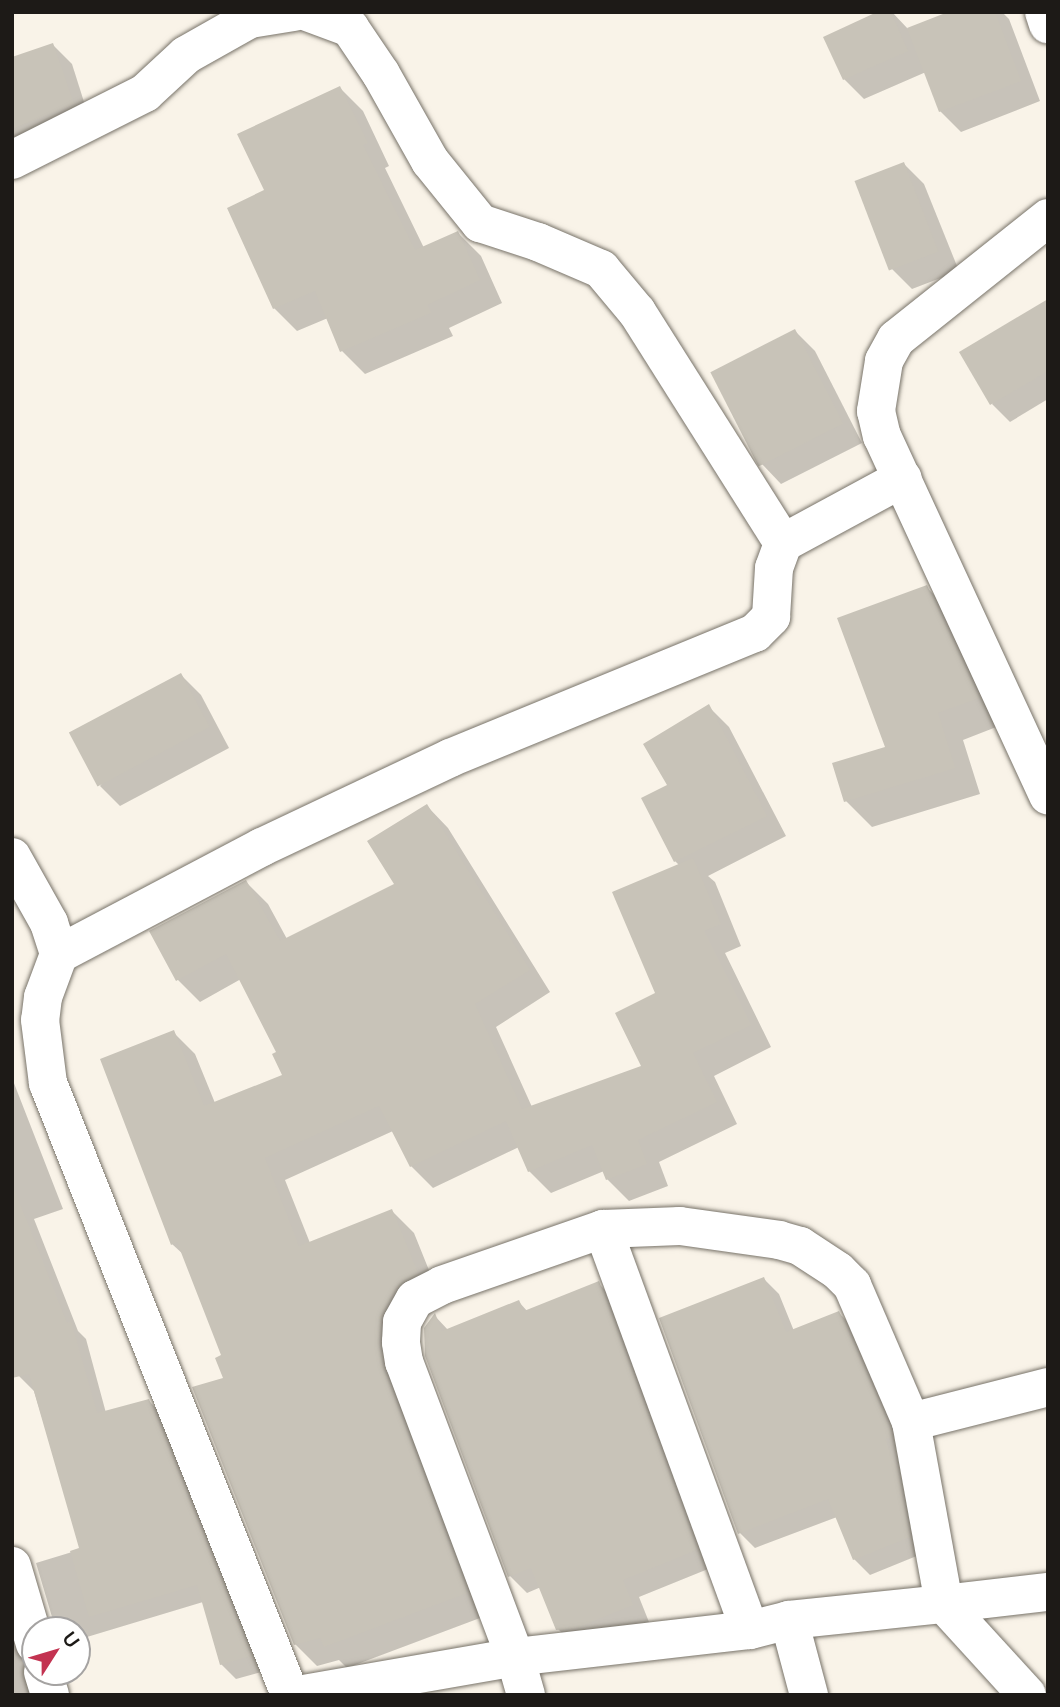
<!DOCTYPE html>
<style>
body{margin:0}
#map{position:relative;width:1060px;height:1707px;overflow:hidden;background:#f9f3e8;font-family:Lato,sans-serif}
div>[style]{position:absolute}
.shadow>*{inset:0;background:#0003}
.building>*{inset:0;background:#c8c3b8;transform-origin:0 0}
.roads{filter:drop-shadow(0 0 2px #787369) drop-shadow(0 0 2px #787369)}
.minor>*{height:38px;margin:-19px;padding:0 19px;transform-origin:19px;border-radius:19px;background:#fff}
span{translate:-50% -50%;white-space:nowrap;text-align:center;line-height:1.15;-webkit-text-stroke:5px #fff;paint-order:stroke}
.frame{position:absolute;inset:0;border:14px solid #1d1a17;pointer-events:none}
.north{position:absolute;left:21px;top:1616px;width:70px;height:70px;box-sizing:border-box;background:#fff;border:2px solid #a5a3a2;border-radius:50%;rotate:53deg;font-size:19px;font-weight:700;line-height:28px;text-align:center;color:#1d1a17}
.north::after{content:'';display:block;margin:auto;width:24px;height:32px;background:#c33351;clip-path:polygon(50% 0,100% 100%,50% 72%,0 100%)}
</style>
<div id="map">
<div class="shadow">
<i style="clip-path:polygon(882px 12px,892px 12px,908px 29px,953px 12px,1002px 12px,1009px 19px,1040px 101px,961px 132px,940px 111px,926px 72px,864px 99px,844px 79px)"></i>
<i style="clip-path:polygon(53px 45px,72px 64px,91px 124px,12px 168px,12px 59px)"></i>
<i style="clip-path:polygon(340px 88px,363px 111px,389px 166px,385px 168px,424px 248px,458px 233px,481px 256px,502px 303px,449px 328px,453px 336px,365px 374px,342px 351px,328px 318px,297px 331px,274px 308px,266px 191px)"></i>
<i style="clip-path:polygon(904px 164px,924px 184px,959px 271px,912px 289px,892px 269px)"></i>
<i style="clip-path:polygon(1048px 301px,1048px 399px,1010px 422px,992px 404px)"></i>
<i style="clip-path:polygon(795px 331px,815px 351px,862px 443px,781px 484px,761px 463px)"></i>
<i style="clip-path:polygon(926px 587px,953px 613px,1004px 724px,963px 740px,980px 794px,872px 827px,846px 801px,887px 748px)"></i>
<i style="clip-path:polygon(181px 675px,201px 695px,229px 748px,120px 806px,100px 786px)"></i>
<i style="clip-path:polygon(709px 707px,729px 727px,786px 836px,708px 876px,715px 882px,741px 946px,725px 953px,771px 1047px,714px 1076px,737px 1124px,659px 1162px,668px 1186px,629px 1201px,607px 1179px,604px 1171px,551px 1193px,529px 1171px,519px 1147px,433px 1188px,411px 1166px,393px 1131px,285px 1180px,310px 1243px,392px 1211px,414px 1233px,439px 1295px,404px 1334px,488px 1615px,347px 1668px,339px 1660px,317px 1666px,295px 1644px,225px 1379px,224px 1356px,185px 1256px,172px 1244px,173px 1032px,195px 1054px,215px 1103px,284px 1076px,278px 1053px,241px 979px,200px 1002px,178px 980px,151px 932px,246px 882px,268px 904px,287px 939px,396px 885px,427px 806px,448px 828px,550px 992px,496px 1027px,532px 1107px,643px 1067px,680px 866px,675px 861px,669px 785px)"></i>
<i style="clip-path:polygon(12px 1078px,63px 1209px,34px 1219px,78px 1331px,86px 1339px,106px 1413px,149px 1401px,164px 1416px,265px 1671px,236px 1679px,221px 1664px,203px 1602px,77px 1640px,77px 1630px,58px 1630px,55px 1627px,36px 1563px,82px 1549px,34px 1391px,19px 1376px,12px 1376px)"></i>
<i style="clip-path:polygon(764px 1279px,779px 1294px,794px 1331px,839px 1313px,854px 1328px,906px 1452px,924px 1553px,870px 1575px,854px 1559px,837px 1517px,755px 1548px,740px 1533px)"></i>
<i style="clip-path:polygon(598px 1283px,615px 1300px,713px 1567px,639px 1597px,649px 1622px,575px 1646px,558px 1629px,541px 1587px,527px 1593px,510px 1576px,435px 1316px,448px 1330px,519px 1302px,528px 1312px)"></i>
<i style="clip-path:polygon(12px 1612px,29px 1667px,37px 1695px,12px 1695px)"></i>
</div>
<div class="building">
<i style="clip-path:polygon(877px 12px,891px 12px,908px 51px,843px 80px,823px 37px)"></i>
<i style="clip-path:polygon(948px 12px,995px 12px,1021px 81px,939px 112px,907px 28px)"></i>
<i style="clip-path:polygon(53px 43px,74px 104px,12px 129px,12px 57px)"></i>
<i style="clip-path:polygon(340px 86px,368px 143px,363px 145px,415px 250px,458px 231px,480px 280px,427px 305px,431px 313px,340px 352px,315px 291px,273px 309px,227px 208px,264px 190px,237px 134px)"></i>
<i style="left:904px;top:162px;width:96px;height:53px;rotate:69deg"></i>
<i style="clip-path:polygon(1048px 299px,1048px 371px,990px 405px,959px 352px)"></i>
<i style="left:795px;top:329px;width:106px;height:95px;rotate:63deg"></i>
<i style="clip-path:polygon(927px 585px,979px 698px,938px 713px,955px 768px,844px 802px,832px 763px,885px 747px,837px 618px)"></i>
<i style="left:181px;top:673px;width:61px;height:127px;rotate:62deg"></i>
<i style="clip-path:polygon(709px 704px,767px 816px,674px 862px,641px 798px,667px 785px,643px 744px)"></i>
<i style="clip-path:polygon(427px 804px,530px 970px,475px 1004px,522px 1109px,641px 1066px,615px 1013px,655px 993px,612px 892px,693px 858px,721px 924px,704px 931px,751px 1025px,693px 1053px,717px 1102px,638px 1140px,647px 1164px,606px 1180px,592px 1145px,528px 1172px,506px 1121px,410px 1167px,379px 1106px,265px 1158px,299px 1246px,392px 1209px,418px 1273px,396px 1288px,383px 1312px,379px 1341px,382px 1365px,467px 1593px,324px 1647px,320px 1638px,294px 1645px,192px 1387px,223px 1378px,215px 1358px,221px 1355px,177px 1242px,171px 1245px,100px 1059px,174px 1030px,204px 1106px,282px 1075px,272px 1054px,276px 1052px,226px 954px,176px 981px,149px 931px,246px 880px,280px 941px,394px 884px,367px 841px)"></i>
<i style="clip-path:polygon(15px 1191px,67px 1323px,71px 1322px,97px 1413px,149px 1399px,251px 1656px,220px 1665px,197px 1585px,89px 1617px,70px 1551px,79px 1548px,29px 1374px,12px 1378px,12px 1192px)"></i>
<i style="clip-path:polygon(764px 1277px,786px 1332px,839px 1311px,890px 1428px,891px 1437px,885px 1439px,898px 1471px,910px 1537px,853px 1560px,828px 1499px,738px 1534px,659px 1318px)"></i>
<i style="clip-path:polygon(599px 1281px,697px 1550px,623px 1580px,633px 1605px,576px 1628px,556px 1630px,531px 1568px,508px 1577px,425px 1356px,424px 1328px,435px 1313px,442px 1331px,519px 1300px,524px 1311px)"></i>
</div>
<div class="roads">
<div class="minor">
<i style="left:307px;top:12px;width:46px;rotate:20.4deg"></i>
<i style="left:350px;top:28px;width:55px;rotate:56deg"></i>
<i style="left:381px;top:74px;width:100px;rotate:60.6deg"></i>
<i style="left:430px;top:161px;width:80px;rotate:51.1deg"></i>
<i style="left:480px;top:223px;width:61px;rotate:18.1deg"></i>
<i style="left:538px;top:242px;width:69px;rotate:23.2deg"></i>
<i style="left:601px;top:269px;width:56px;rotate:50.1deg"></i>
<i style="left:637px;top:312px;width:273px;rotate:57.7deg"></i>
<i style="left:1044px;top:12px;width:13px;rotate:72deg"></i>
<i style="left:12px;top:160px;width:149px;rotate:-26.7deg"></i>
<i style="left:145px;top:93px;width:56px;rotate:-42.8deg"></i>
<i style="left:186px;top:55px;width:73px;rotate:-29.4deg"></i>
<i style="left:250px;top:19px;width:44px;rotate:-9.2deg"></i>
<i style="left:1048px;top:218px;width:194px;rotate:141.5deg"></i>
<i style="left:896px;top:339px;width:25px;rotate:119deg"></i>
<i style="left:884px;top:361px;width:51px;rotate:99.1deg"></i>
<i style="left:876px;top:411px;width:26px;rotate:77deg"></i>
<i style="left:882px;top:436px;width:396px;rotate:65.2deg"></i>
<i style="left:12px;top:857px;width:76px;rotate:60.7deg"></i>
<i style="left:49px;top:923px;width:33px;rotate:72deg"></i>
<i style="left:59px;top:954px;width:46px;rotate:110.4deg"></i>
<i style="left:43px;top:997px;width:23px;rotate:97deg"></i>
<i style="left:40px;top:1020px;width:64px;rotate:82.8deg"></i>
<i style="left:48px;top:1083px;width:658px;rotate:68.42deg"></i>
<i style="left:59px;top:954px;width:229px;rotate:-27.8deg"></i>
<i style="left:262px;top:847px;width:208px;rotate:-25.3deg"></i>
<i style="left:450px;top:758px;width:330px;rotate:-22.3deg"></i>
<i style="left:755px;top:633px;width:23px;rotate:-45deg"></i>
<i style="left:771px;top:617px;width:49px;rotate:-86.5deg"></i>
<i style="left:774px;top:568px;width:27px;rotate:-70deg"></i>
<i style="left:783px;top:543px;width:136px;rotate:-28.4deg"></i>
<i style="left:603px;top:1229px;width:427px;rotate:69.9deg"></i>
<i style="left:911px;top:1422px;width:141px;rotate:-14.3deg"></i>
<i style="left:12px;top:1566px;width:81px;rotate:73.6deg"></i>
<i style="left:789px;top:1620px;width:78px;rotate:75.1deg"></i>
<i style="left:43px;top:1672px;width:24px;rotate:73deg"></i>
<i style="left:298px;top:1695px;width:220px;rotate:-9.9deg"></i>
<i style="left:515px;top:1657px;width:237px;rotate:-6.6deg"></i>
<i style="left:750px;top:1630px;width:40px;rotate:-14.4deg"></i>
<i style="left:789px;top:1620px;width:156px;rotate:-5.9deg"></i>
<i style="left:944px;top:1604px;width:123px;rotate:47.6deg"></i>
<i style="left:526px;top:1695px;width:40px;rotate:-106deg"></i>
<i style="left:515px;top:1657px;width:315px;rotate:-110.6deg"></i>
<i style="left:404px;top:1362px;width:20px;rotate:-99deg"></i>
<i style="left:401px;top:1342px;width:20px;rotate:-87deg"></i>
<i style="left:402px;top:1322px;width:26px;rotate:-61deg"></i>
<i style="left:415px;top:1299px;width:30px;rotate:-27deg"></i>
<i style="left:442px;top:1285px;width:170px;rotate:-19.2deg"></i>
<i style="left:603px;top:1229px;width:77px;rotate:-2.2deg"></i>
<i style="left:680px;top:1226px;width:100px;rotate:8deg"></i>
<i style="left:779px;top:1240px;width:22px;rotate:16deg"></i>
<i style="left:800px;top:1246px;width:45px;rotate:33.3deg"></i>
<i style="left:838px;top:1271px;width:20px;rotate:45deg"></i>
<i style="left:852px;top:1285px;width:149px;rotate:66.7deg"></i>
<i style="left:911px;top:1422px;width:185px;rotate:79.7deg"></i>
<i style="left:944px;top:1604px;width:105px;rotate:-6.6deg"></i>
</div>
</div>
<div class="frame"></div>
<div class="north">U</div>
</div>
